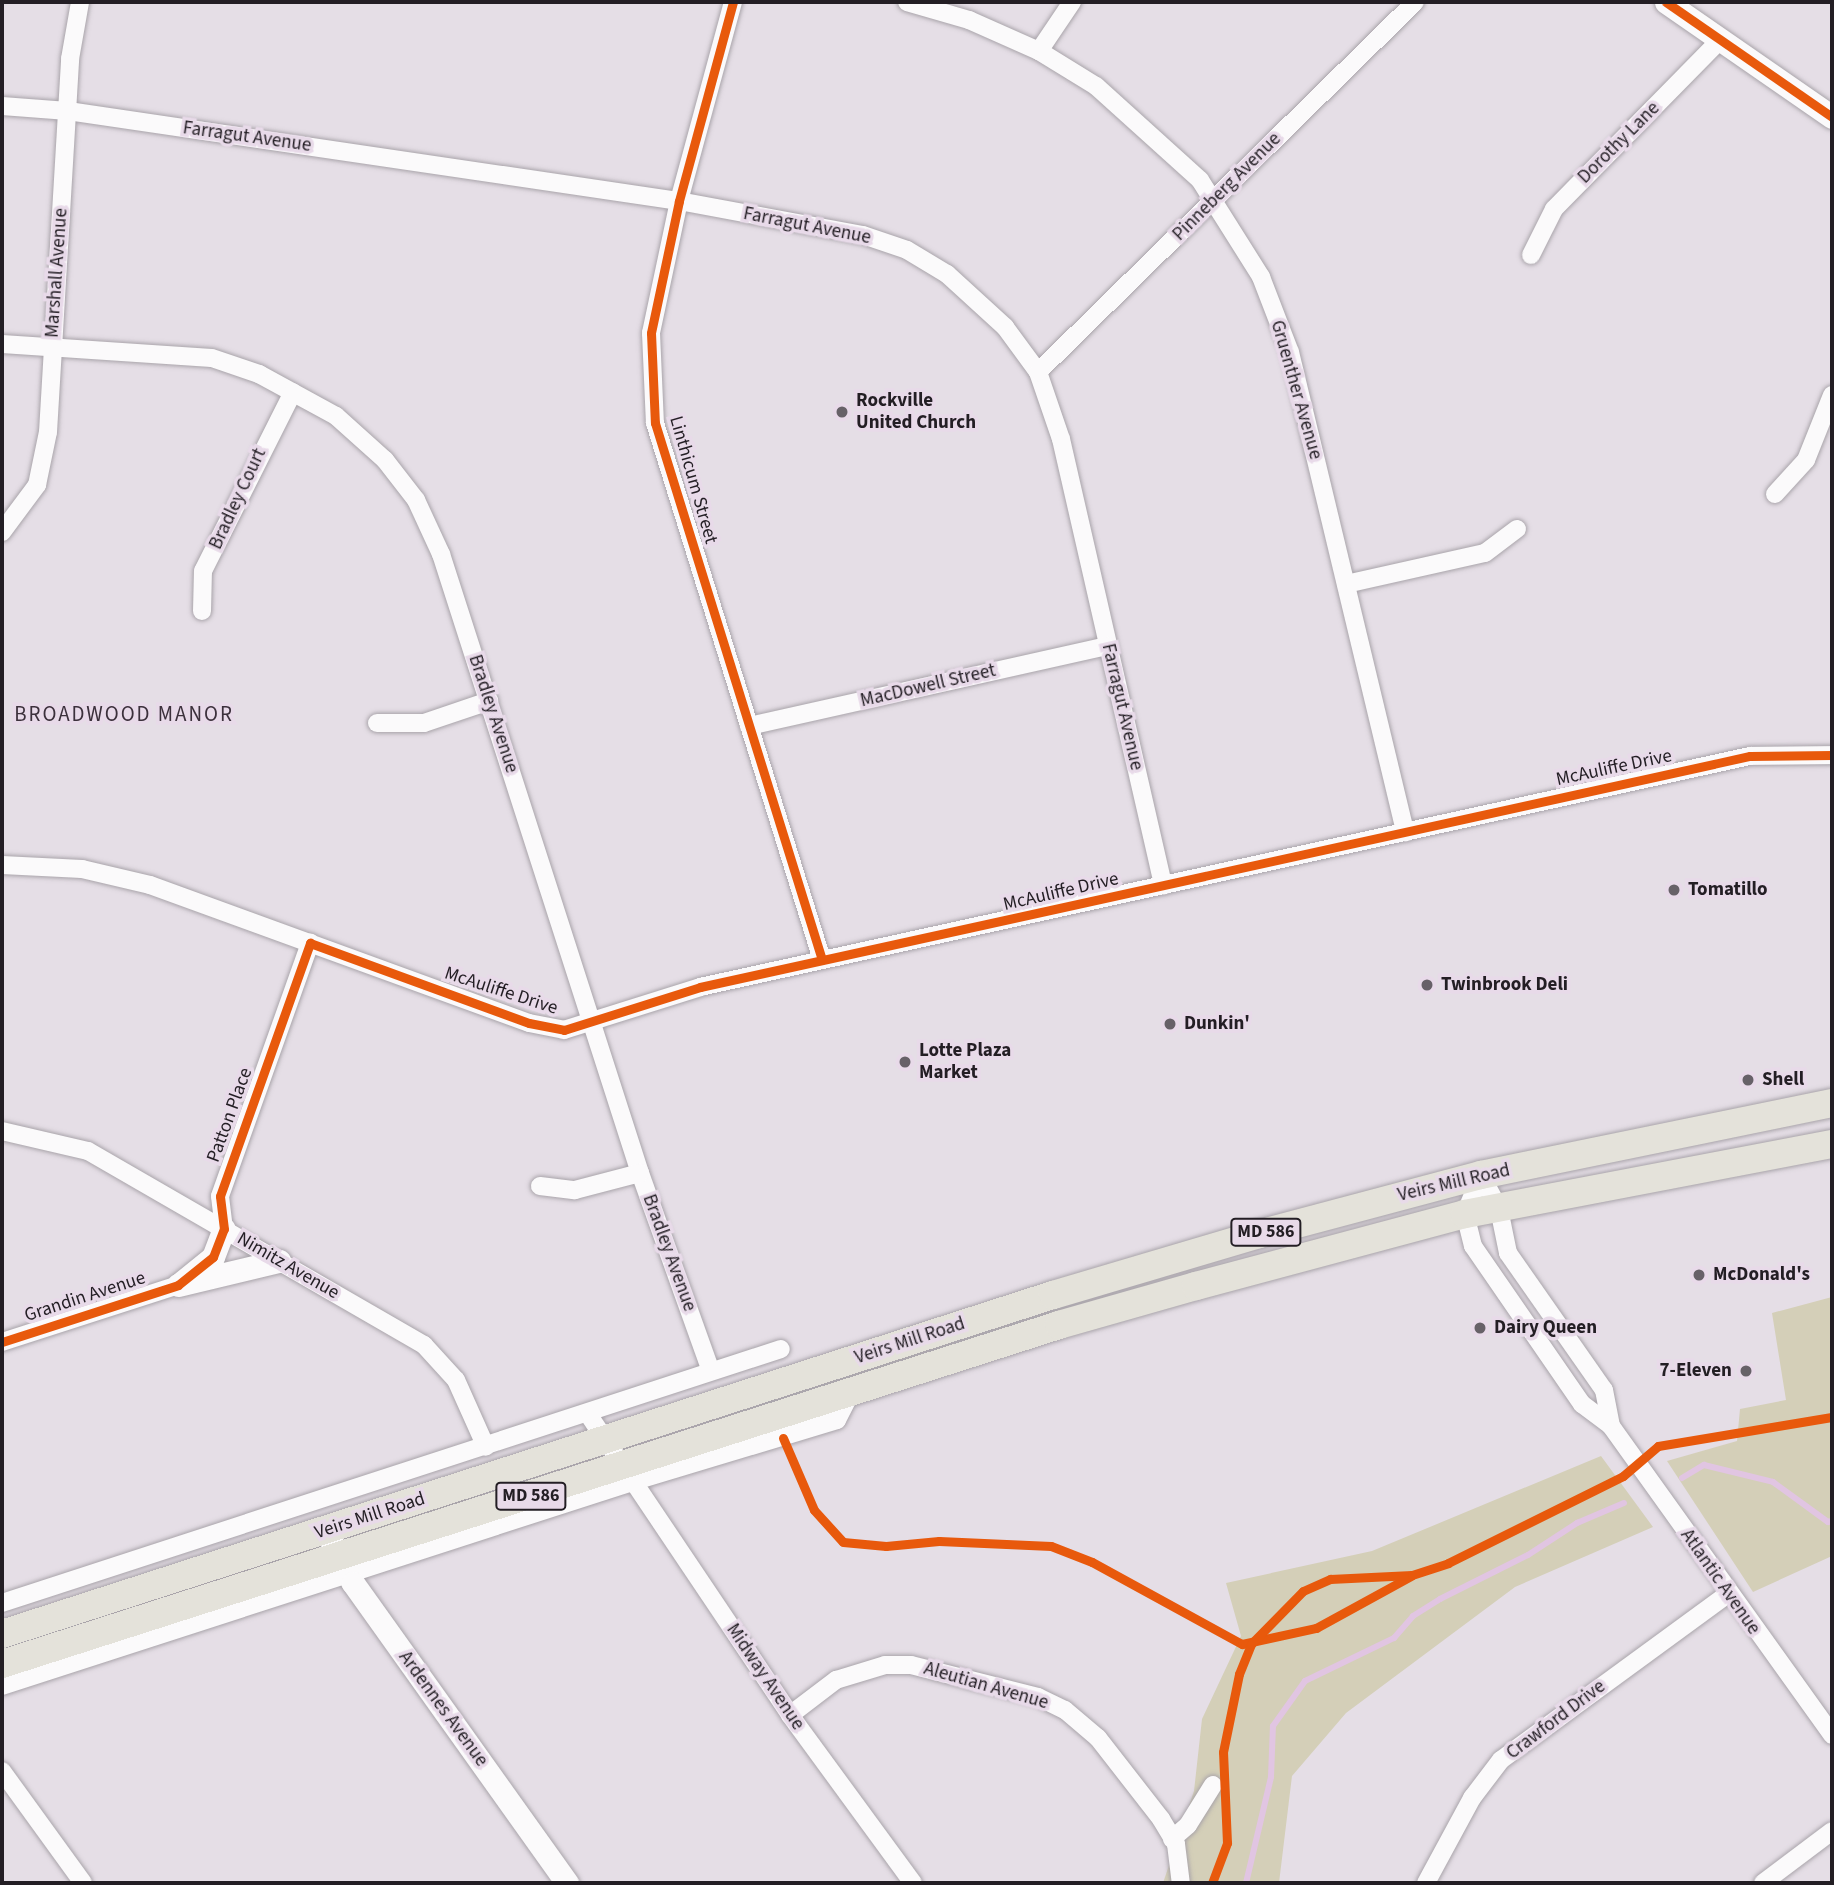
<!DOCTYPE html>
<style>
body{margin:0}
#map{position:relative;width:1834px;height:1885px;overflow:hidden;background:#e5dee6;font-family:"Source Sans 3",sans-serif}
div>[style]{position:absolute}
.green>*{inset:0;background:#d4cfb8}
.stream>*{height:6px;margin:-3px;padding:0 3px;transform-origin:3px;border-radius:3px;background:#e1c5e2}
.roads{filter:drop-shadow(0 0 2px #a9a4aa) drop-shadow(0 0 2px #a9a4aa)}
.minor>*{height:18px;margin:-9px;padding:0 9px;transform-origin:9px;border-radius:9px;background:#fbfafb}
.tertiary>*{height:23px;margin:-11.5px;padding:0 11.5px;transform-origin:11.5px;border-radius:11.5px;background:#fbfafb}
.primary>*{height:28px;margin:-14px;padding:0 14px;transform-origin:14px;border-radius:14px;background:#e4e2da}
.cycleway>*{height:9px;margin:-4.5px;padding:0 4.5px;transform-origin:4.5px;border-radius:4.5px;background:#e8590c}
.dots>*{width:19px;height:19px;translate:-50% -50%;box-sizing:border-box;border:4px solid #e8dae9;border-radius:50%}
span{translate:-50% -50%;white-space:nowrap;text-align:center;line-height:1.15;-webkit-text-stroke:7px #e8dae9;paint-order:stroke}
.shield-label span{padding:2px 5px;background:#e8dae9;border:2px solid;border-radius:5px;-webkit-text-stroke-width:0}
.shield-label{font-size:18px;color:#231e24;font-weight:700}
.street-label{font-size:19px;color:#231e24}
.poi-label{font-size:19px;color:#231e24;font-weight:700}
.left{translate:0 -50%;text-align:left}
.right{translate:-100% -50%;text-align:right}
.neighbourhood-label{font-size:21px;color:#3c313c;letter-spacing:2px}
.frame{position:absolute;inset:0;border:4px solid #231e24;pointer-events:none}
</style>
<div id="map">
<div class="green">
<i style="clip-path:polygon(1832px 1297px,1832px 1556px,1753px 1592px,1667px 1461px,1737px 1441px,1740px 1409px,1786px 1400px,1772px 1313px)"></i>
<i style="clip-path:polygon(1601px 1456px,1653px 1527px,1515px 1587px,1346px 1713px,1292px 1776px,1279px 1883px,1163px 1883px,1194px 1791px,1202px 1719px,1241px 1636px,1226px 1583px,1372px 1551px)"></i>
</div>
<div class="stream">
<i style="left:1682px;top:1478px;width:26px;rotate:-31deg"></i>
<i style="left:1704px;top:1465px;width:71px;rotate:13.8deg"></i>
<i style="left:1773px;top:1482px;width:68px;rotate:36deg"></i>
<i style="left:1828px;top:1522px;width:4px;rotate:-14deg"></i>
<i style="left:1246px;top:1883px;width:109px;rotate:-76.7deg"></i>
<i style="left:1271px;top:1777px;width:51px;rotate:-87.8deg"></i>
<i style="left:1273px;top:1726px;width:55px;rotate:-54.6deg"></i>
<i style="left:1305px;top:1681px;width:99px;rotate:-25.8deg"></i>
<i style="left:1394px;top:1638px;width:29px;rotate:-49deg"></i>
<i style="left:1413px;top:1616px;width:32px;rotate:-32deg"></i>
<i style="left:1440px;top:1599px;width:98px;rotate:-26.6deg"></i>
<i style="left:1528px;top:1555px;width:59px;rotate:-33.1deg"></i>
<i style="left:1577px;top:1523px;width:51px;rotate:-23.1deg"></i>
</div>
<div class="roads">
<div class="minor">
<i style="left:733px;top:2px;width:206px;rotate:105.2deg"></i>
<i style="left:679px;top:201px;width:135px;rotate:102deg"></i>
<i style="left:651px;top:333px;width:90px;rotate:87.5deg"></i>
<i style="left:655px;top:423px;width:562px;rotate:72.72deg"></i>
<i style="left:907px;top:2px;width:65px;rotate:16.2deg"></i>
<i style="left:969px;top:20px;width:77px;rotate:23.9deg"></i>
<i style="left:1039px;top:51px;width:67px;rotate:31.6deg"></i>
<i style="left:1096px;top:86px;width:140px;rotate:42.1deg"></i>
<i style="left:1200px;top:180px;width:115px;rotate:57.8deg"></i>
<i style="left:1261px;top:277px;width:80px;rotate:68.9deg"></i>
<i style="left:1290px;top:352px;width:494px;rotate:76.5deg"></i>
<i style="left:1039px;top:51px;width:59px;rotate:-56deg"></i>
<i style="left:2px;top:106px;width:66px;rotate:4.3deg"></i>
<i style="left:68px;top:111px;width:618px;rotate:8.38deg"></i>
<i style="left:679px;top:201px;width:187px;rotate:10.5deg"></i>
<i style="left:863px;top:235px;width:46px;rotate:18.8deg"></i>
<i style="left:907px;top:250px;width:47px;rotate:31deg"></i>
<i style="left:947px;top:274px;width:79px;rotate:42.4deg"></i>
<i style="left:1005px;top:327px;width:56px;rotate:53.7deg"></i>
<i style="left:1038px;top:372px;width:71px;rotate:71.1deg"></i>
<i style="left:1061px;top:439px;width:458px;rotate:77.1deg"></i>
<i style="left:1531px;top:255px;width:51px;rotate:-63.4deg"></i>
<i style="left:1554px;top:209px;width:238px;rotate:-45.5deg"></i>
<i style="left:2px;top:344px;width:210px;rotate:3.8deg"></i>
<i style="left:212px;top:358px;width:50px;rotate:18.8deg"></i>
<i style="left:259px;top:374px;width:88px;rotate:28.6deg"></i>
<i style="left:336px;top:416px;width:66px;rotate:41.9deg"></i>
<i style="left:385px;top:460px;width:51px;rotate:52.2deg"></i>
<i style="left:416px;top:500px;width:60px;rotate:65.2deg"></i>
<i style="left:441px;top:554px;width:650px;rotate:72.18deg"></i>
<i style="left:640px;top:1173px;width:210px;rotate:70.3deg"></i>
<i style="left:1038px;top:372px;width:528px;rotate:-44.46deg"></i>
<i style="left:1775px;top:494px;width:46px;rotate:-47.6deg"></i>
<i style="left:1806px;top:460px;width:70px;rotate:-68.2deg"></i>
<i style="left:2px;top:532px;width:59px;rotate:-53.3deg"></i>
<i style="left:37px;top:485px;width:54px;rotate:-78.3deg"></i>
<i style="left:48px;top:432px;width:374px;rotate:-86.6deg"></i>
<i style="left:70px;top:59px;width:58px;rotate:-80deg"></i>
<i style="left:1346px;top:584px;width:142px;rotate:-12.6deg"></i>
<i style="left:1485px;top:553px;width:40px;rotate:-37deg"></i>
<i style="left:202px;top:611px;width:40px;rotate:-88.6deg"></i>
<i style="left:203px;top:571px;width:200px;rotate:-63.3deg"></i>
<i style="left:377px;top:723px;width:47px"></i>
<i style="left:424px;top:723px;width:69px;rotate:-18.7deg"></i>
<i style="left:749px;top:726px;width:367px;rotate:-12.6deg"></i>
<i style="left:2px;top:865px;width:80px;rotate:2.9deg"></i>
<i style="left:82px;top:869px;width:70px;rotate:13.2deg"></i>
<i style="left:150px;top:885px;width:403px;rotate:20deg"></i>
<i style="left:529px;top:1023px;width:36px;rotate:11deg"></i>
<i style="left:564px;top:1030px;width:143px;rotate:-17.5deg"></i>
<i style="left:700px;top:987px;width:1075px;rotate:-12.41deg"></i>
<i style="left:1750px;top:756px;width:82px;rotate:-0.7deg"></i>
<i style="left:2px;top:1131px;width:88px;rotate:13.1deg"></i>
<i style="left:88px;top:1151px;width:388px;rotate:30deg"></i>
<i style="left:424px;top:1345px;width:47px;rotate:47.6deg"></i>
<i style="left:456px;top:1380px;width:73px;rotate:65.9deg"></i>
<i style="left:1481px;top:1175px;width:42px;rotate:112.3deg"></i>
<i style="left:1465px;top:1214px;width:33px;rotate:76deg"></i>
<i style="left:1473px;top:1246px;width:192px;rotate:55.4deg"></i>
<i style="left:1582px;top:1404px;width:36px;rotate:37deg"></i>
<i style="left:1611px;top:1426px;width:380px;rotate:54.4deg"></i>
<i style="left:1481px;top:1175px;width:38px;rotate:62deg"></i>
<i style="left:1499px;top:1209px;width:45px;rotate:78.4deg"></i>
<i style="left:1508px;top:1253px;width:167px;rotate:55deg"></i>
<i style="left:1604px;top:1390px;width:37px;rotate:79deg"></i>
<i style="left:540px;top:1186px;width:35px;rotate:7deg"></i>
<i style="left:575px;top:1190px;width:67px;rotate:-14.7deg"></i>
<i style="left:224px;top:1229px;width:33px;rotate:-97deg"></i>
<i style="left:220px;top:1196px;width:269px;rotate:-70.4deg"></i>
<i style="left:2px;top:1342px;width:185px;rotate:-17.9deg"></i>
<i style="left:588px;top:1414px;width:362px;rotate:56.1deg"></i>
<i style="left:790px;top:1715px;width:208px;rotate:53.8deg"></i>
<i style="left:2px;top:1603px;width:819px;rotate:-18.06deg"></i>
<i style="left:2px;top:1686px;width:662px;rotate:-17.94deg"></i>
<i style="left:632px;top:1482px;width:214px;rotate:-16.8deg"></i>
<i style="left:837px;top:1420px;width:29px;rotate:-63deg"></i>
<i style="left:790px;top:1715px;width:58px;rotate:-37.3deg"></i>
<i style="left:836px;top:1680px;width:51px;rotate:-17deg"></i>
<i style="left:885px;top:1665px;width:26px"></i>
<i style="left:911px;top:1665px;width:131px;rotate:14.1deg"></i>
<i style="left:1038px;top:1697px;width:30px;rotate:26deg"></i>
<i style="left:1065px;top:1710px;width:43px;rotate:40.3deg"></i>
<i style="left:1098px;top:1738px;width:103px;rotate:52.1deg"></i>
<i style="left:1161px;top:1819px;width:29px;rotate:59deg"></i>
<i style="left:1176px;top:1844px;width:39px;rotate:83deg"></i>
<i style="left:2px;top:1771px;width:138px;rotate:54.1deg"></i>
<i style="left:1172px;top:1839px;width:21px;rotate:-41deg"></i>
<i style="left:1188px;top:1825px;width:47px;rotate:-58deg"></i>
<i style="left:1426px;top:1883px;width:97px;rotate:-61.6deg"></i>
<i style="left:1472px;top:1798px;width:48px;rotate:-52.7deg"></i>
<i style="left:1501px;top:1760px;width:281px;rotate:-36.2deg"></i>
<i style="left:1763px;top:1883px;width:86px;rotate:-37deg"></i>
</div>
<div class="tertiary">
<i style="left:1666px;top:2px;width:202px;rotate:34.7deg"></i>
<i style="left:181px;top:1283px;width:41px;rotate:-39.1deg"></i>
<i style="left:213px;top:1257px;width:30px;rotate:-69deg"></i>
<i style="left:178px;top:1285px;width:104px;rotate:-13.4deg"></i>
<i style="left:331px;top:1541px;width:47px;rotate:62.4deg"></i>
<i style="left:353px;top:1583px;width:369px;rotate:54.5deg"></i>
</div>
<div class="primary">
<i style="left:2px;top:1634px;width:1104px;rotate:-17.88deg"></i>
<i style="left:1053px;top:1295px;width:215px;rotate:-16.5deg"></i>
<i style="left:1259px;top:1234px;width:230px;rotate:-14.9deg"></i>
<i style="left:1481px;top:1175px;width:358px;rotate:-11.6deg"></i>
<i style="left:2px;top:1664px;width:1110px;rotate:-17.78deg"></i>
<i style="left:1059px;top:1325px;width:142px;rotate:-15.9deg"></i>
<i style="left:1196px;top:1286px;width:278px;rotate:-15deg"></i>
<i style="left:1465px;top:1214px;width:374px;rotate:-10.8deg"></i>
</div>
</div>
<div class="cycleway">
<i style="left:733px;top:2px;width:206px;rotate:105.2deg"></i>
<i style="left:679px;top:201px;width:135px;rotate:102deg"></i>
<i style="left:651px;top:333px;width:90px;rotate:87.5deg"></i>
<i style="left:655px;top:423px;width:562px;rotate:72.72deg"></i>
<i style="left:1666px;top:2px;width:202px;rotate:34.7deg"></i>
<i style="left:2px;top:1342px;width:185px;rotate:-17.9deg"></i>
<i style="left:178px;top:1285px;width:45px;rotate:-38.7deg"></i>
<i style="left:213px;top:1257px;width:30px;rotate:-69deg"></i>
<i style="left:224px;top:1229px;width:33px;rotate:-97deg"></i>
<i style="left:220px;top:1196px;width:269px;rotate:-70.4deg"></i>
<i style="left:310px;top:943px;width:233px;rotate:20.1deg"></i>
<i style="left:529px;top:1023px;width:36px;rotate:11deg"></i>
<i style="left:564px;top:1030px;width:143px;rotate:-17.5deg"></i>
<i style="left:700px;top:987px;width:1075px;rotate:-12.41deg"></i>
<i style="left:1750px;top:756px;width:82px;rotate:-0.7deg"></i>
<i style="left:783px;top:1438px;width:78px;rotate:66.7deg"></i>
<i style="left:814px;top:1510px;width:43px;rotate:47.8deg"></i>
<i style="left:843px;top:1542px;width:43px;rotate:5.3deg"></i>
<i style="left:886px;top:1546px;width:53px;rotate:-5.4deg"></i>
<i style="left:939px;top:1541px;width:112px;rotate:2.6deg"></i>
<i style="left:1051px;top:1546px;width:44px;rotate:21.3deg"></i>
<i style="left:1092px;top:1562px;width:171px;rotate:28.7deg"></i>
<i style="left:1242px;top:1644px;width:76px;rotate:-12.2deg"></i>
<i style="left:1316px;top:1628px;width:108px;rotate:-28.7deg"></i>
<i style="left:1212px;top:1883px;width:43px;rotate:-69.4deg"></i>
<i style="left:1227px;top:1843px;width:91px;rotate:-92.5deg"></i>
<i style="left:1223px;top:1752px;width:80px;rotate:-78.4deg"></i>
<i style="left:1239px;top:1674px;width:32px;rotate:-68deg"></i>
<i style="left:1251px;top:1644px;width:74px;rotate:-45.5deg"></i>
<i style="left:1303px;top:1591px;width:30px;rotate:-24deg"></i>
<i style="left:1330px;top:1579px;width:82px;rotate:-2.8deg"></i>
<i style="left:1412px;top:1575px;width:38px;rotate:-18deg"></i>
<i style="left:1448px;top:1563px;width:195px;rotate:-26.4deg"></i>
<i style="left:1623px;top:1476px;width:46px;rotate:-40.6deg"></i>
<i style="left:1658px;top:1446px;width:176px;rotate:-9.5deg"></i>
</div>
<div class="dots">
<i style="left:842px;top:412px;background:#676168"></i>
<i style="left:1674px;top:890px;background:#676168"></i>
<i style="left:1427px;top:985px;background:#676168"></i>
<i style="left:1170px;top:1024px;background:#676168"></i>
<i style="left:905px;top:1062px;background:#676168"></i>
<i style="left:1748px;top:1080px;background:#676168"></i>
<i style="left:1699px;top:1275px;background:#676168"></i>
<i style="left:1480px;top:1328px;background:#676168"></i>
<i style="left:1746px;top:1371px;background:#676168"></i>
</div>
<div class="shield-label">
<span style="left:1266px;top:1232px">MD 586</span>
<span style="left:531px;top:1496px">MD 586</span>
</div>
<div class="street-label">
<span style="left:247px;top:137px;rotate:8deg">Farragut Avenue</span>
<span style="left:1619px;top:143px;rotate:-45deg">Dorothy Lane</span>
<span style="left:1227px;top:187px;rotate:-45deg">Pinneberg Avenue</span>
<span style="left:807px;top:226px;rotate:11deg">Farragut Avenue</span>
<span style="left:57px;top:273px;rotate:-86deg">Marshall Avenue</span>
<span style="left:1296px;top:390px;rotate:74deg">Gruenther Avenue</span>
<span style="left:693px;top:480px;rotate:74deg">Linthicum Street</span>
<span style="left:238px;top:499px;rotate:-65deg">Bradley Court</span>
<span style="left:928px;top:686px;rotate:-13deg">MacDowell Street</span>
<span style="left:1122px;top:707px;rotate:77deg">Farragut Avenue</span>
<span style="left:493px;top:714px;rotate:72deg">Bradley Avenue</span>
<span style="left:1614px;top:768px;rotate:-12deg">McAuliffe Drive</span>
<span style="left:1061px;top:892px;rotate:-13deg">McAuliffe Drive</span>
<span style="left:501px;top:991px;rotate:18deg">McAuliffe Drive</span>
<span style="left:230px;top:1115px;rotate:-70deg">Patton Place</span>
<span style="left:1454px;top:1183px;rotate:-13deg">Veirs Mill Road</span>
<span style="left:669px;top:1253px;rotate:70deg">Bradley Avenue</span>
<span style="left:288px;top:1266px;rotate:30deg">Nimitz Avenue</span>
<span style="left:85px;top:1297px;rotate:-18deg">Grandin Avenue</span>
<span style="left:910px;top:1341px;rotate:-18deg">Veirs Mill Road</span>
<span style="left:370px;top:1516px;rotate:-18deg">Veirs Mill Road</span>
<span style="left:1720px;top:1582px;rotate:55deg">Atlantic Avenue</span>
<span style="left:765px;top:1677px;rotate:56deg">Midway Avenue</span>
<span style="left:986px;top:1686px;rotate:16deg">Aleutian Avenue</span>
<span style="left:443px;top:1709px;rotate:54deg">Ardennes Avenue</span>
<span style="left:1556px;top:1720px;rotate:-37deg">Crawford Drive</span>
</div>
<div class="poi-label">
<span class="left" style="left:856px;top:412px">Rockville<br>United Church</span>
<span class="left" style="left:1688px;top:890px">Tomatillo</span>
<span class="left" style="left:1441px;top:985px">Twinbrook Deli</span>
<span class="left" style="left:1184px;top:1024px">Dunkin'</span>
<span class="left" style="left:919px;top:1062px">Lotte Plaza<br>Market</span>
<span class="left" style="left:1762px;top:1080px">Shell</span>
<span class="left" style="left:1713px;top:1275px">McDonald's</span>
<span class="left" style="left:1494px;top:1328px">Dairy Queen</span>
<span class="right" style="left:1732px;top:1371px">7-Eleven</span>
</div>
<div class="neighbourhood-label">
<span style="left:124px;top:714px">BROADWOOD MANOR</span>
</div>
<div class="frame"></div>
</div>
